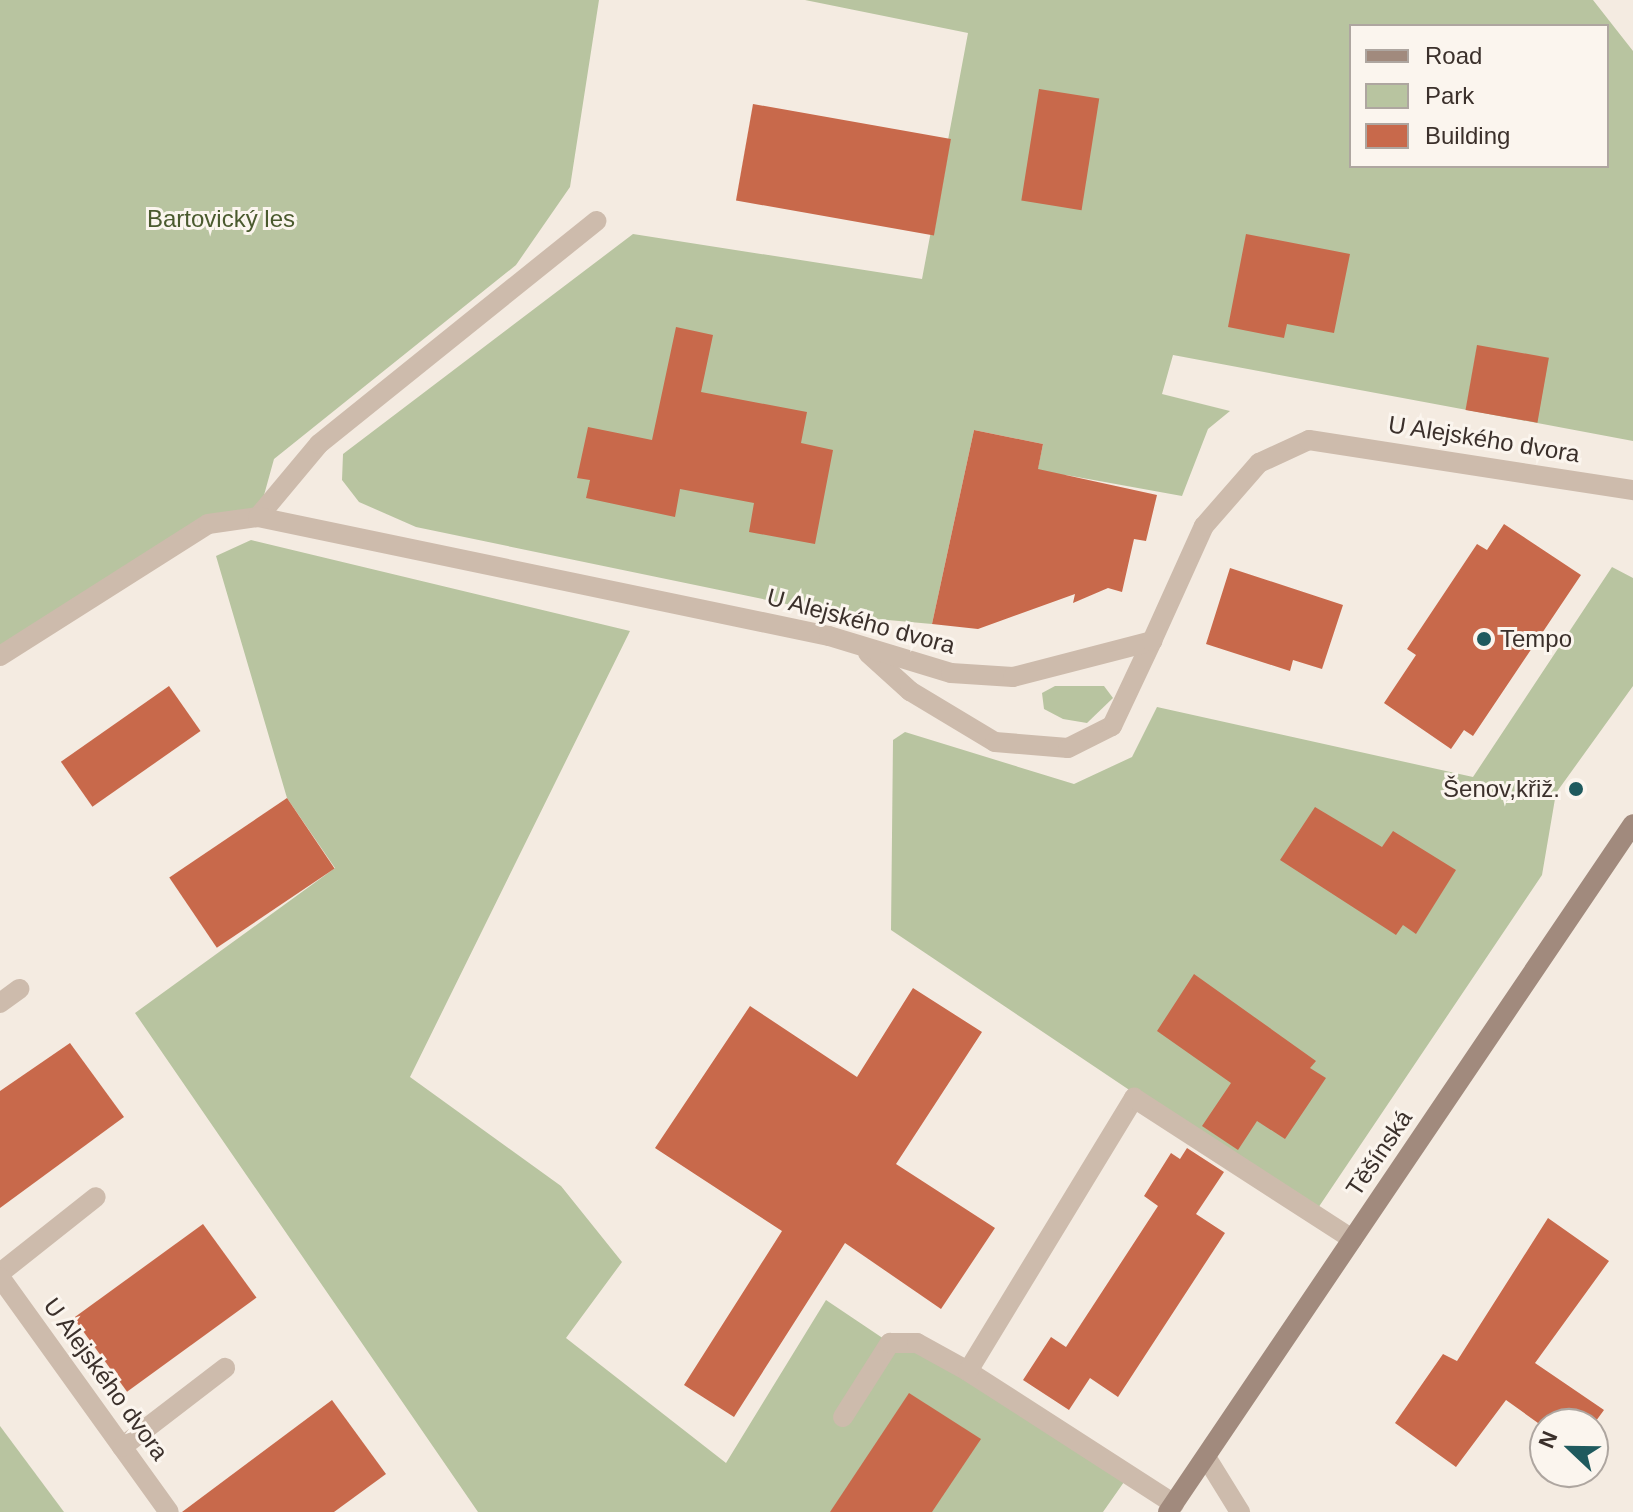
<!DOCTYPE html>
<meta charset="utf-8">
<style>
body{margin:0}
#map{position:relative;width:1633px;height:1512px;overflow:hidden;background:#f4ebe1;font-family:Helvetica,sans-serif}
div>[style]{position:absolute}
.green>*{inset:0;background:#b8c4a0}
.building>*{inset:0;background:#c8694b;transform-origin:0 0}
.lane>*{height:20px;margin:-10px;padding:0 10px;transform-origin:10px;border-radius:10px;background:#cdbbac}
.street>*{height:20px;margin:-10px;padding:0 10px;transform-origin:10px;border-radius:10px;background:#cdbbac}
.secondary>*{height:20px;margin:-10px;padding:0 10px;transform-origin:10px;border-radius:10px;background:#a18a7d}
.dots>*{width:22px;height:22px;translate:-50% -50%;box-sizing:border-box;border:4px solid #fbf5ee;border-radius:50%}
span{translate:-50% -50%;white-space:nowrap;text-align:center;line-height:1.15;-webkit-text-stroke:6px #fbf5ee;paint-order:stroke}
.park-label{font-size:24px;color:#4a5a2e}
.street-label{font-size:24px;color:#3b302b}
.poi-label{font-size:24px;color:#3b302b}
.left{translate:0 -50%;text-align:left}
.right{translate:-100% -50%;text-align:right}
.legend{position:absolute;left:1349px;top:24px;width:260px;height:144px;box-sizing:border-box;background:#fbf5ee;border:2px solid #aea6a0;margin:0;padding:10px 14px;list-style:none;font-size:24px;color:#3b302b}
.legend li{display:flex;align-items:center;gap:16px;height:40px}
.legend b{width:40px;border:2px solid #aea6a0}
.north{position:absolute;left:1529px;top:1408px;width:80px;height:80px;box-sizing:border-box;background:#fbf5ee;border:2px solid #aea6a0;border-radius:50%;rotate:292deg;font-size:22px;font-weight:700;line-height:32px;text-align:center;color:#3b302b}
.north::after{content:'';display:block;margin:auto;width:28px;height:36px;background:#1f5a5e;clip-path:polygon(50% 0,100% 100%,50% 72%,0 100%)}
</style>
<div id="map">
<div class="green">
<i style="clip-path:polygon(0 0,599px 0,570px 187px,516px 265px,274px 459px,258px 517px,208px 524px,0 656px)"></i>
<i style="clip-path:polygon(evenodd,805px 0,1593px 0,1633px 51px,1633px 441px,1173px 355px,1162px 394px,1230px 411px,1208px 429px,1182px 496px,1066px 475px,1034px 487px,1043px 444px,974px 430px,932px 624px,844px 616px,416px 527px,359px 502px,342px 480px,343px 454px,633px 234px,922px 279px,968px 33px,805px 0,1351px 26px,1607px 26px,1607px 166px,1351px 166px,1351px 26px)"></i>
<i style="clip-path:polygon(251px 540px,630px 631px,410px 1077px,561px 1186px,622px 1262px,566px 1338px,726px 1463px,826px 1300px,890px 1343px,917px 1343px,1131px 1472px,1103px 1512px,478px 1512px,135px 1013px,335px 868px,287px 798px,216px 556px)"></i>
<i style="clip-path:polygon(1612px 567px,1633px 578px,1633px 686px,1556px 793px,1542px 875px,1314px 1214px,891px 930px,893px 740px,905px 732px,1074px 784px,1132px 757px,1157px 707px,1473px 777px)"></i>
<i style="clip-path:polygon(1055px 686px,1104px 686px,1113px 698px,1087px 723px,1063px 719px,1044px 709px,1042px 693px)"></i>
<i style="clip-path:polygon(0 1426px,64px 1512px,0 1512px)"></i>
</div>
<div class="building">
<i style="left:1039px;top:89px;width:61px;height:113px;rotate:9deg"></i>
<i style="left:753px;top:104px;width:201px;height:98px;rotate:10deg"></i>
<i style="clip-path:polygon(1246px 234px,1350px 254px,1334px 333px,1287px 324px,1284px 338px,1228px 327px)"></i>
<i style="clip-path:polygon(676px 327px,713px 335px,701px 392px,807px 412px,801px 443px,833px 450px,815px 544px,749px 532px,754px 503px,680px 489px,675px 517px,586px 498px,590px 480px,577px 478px,588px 427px,652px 440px)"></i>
<i style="left:1477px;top:345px;width:73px;height:66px;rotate:10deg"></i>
<i style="clip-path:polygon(974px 430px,1043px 444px,1038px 469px,1157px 495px,1146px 541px,1134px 539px,1122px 592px,1108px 588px,1073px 603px,1075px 594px,978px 629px,932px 624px)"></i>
<i style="clip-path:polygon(1504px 524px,1581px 575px,1473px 736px,1464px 730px,1451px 749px,1384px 703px,1416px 655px,1407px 649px,1477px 544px,1487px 550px)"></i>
<i style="clip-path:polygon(1230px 568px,1343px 605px,1322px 669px,1293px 660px,1290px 671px,1206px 644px)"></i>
<i style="left:169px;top:686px;width:55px;height:132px;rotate:55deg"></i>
<i style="left:287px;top:798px;width:85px;height:142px;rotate:56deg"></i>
<i style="clip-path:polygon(1315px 807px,1382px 847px,1393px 831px,1456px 870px,1416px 934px,1403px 925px,1396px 935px,1280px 860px)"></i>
<i style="clip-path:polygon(1194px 974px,1316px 1061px,1310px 1068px,1326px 1078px,1285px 1139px,1257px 1121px,1238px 1150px,1202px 1126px,1231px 1083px,1157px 1031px)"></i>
<i style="clip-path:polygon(913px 988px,982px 1032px,896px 1164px,995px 1228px,941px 1309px,845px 1243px,734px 1417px,684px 1385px,782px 1231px,655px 1148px,750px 1006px,857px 1077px)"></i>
<i style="clip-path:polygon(70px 1043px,124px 1117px,0 1208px,0 1091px)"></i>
<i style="clip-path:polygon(1187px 1148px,1224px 1172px,1196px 1214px,1225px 1233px,1118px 1397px,1090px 1378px,1069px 1410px,1023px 1380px,1051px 1337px,1066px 1347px,1158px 1206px,1144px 1196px,1171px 1153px,1180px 1159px)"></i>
<i style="clip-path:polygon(1548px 1218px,1609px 1261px,1535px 1363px,1604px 1410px,1593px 1425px,1545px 1428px,1506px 1400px,1456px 1467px,1395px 1423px,1443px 1354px,1457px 1361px)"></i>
<i style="left:203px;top:1224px;width:91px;height:160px;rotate:54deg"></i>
<i style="clip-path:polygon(909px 1393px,981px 1439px,932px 1512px,830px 1512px)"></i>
<i style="clip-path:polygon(332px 1400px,386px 1474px,334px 1512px,182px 1512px)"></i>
</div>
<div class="lane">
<i style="left:868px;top:653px;width:57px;rotate:42.1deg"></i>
<i style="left:910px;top:691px;width:99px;rotate:31deg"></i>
<i style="left:995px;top:742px;width:73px;rotate:4.7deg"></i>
<i style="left:1068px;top:748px;width:49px;rotate:-26.6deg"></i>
<i style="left:1112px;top:726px;width:94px;rotate:-64.8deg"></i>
</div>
<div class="street">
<i style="left:258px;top:517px;width:95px;rotate:-50.1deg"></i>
<i style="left:319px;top:444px;width:356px;rotate:-38.8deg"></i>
<i style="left:0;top:656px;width:246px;rotate:-32.4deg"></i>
<i style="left:208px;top:524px;width:50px;rotate:-8deg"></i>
<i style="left:258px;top:517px;width:583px;rotate:11.77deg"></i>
<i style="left:829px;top:636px;width:127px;rotate:16.9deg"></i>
<i style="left:951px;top:673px;width:62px;rotate:3.7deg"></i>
<i style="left:1013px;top:677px;width:144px;rotate:-14.5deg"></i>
<i style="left:1152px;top:641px;width:126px;rotate:-65.7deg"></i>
<i style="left:1204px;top:526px;width:84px;rotate:-48.9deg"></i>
<i style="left:1259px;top:463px;width:55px;rotate:-24.7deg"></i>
<i style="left:1309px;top:440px;width:328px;rotate:8.8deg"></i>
<i style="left:0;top:1003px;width:24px;rotate:-36deg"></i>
<i style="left:0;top:1273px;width:122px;rotate:-38.4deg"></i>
<i style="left:0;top:1277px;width:289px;rotate:54.3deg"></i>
<i style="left:843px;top:1417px;width:88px;rotate:-57.6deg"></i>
<i style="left:890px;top:1343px;width:27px"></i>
<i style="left:917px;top:1343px;width:58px;rotate:28.8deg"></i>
<i style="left:122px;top:1447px;width:130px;rotate:-37.5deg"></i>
<i style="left:1206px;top:1457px;width:65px;rotate:58.3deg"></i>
<i style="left:1174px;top:1504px;width:245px;rotate:-147.2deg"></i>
<i style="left:968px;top:1371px;width:320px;rotate:-58.7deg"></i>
<i style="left:1134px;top:1098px;width:260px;rotate:32.9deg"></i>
</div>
<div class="secondary">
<i style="left:1168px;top:1512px;width:830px;rotate:-55.95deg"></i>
</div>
<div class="dots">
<i style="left:1484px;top:639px;background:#1f5a5e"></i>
<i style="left:1576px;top:789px;background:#1f5a5e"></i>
</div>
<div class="park-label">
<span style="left:221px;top:219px">Bartovický les</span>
</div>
<div class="street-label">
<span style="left:1484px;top:439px;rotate:9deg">U Alejského dvora</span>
<span style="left:861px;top:621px;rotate:15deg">U Alejského dvora</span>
<span style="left:1379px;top:1153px;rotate:-56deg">Těšínská</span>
<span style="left:106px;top:1379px;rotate:54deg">U Alejského dvora</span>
</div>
<div class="poi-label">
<span class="left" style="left:1500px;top:639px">Tempo</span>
<span class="right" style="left:1560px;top:789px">Šenov,křiž.</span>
</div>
<ul class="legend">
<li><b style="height:10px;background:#a18a7d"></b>Road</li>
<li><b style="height:22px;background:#b8c4a0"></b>Park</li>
<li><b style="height:22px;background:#c8694b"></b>Building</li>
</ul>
<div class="north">N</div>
</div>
